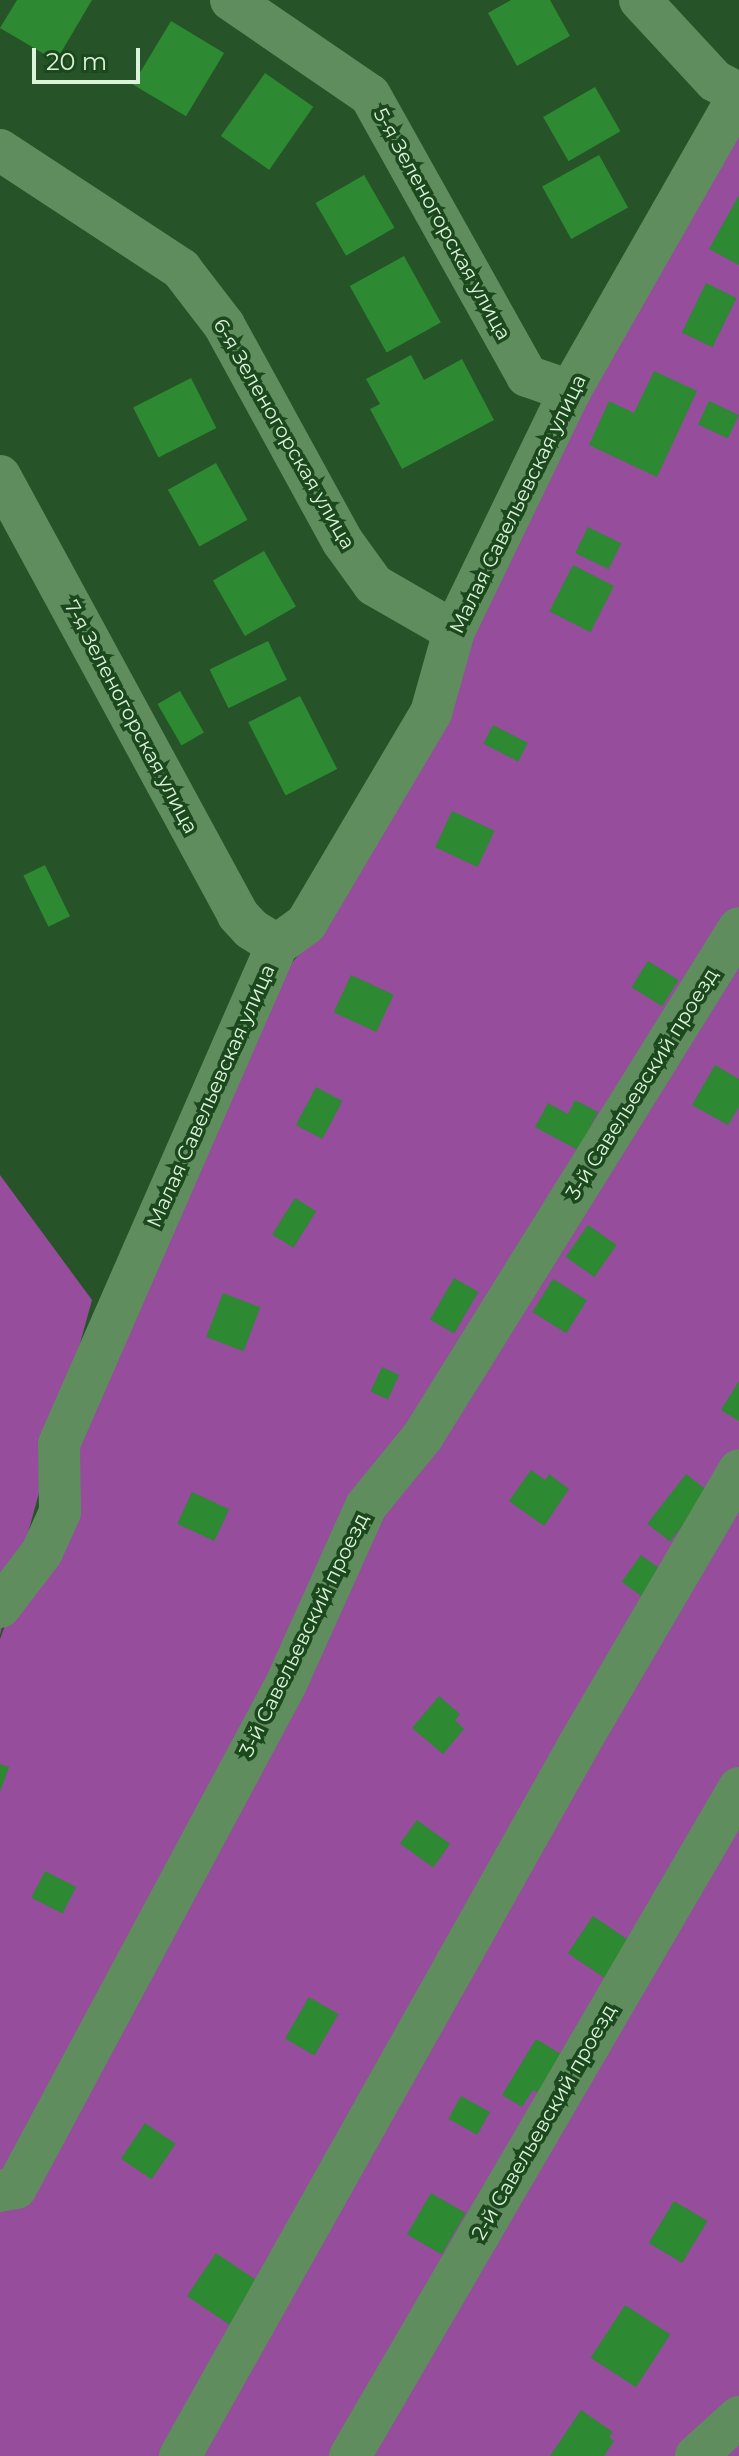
<!DOCTYPE html>
<meta charset="utf-8">
<style>
body{margin:0}
#map{position:relative;width:739px;height:2456px;overflow:hidden;background:#265327;font-family:Montserrat,sans-serif}
div>[style]{position:absolute}
.green>*{inset:0;background:#954d9c}
.building>*{inset:0;background:#2d8932;transform-origin:0 0}
.minor>*{height:42px;margin:-21px;padding:0 21px;transform-origin:21px;border-radius:21px;background:#5f8d5e}
span{translate:-50% -50%;white-space:nowrap;text-align:center;line-height:1.15;-webkit-text-stroke:7px #1b481c;paint-order:stroke}
.street-label{font-size:20px;color:#dcf4da}
.scale{position:absolute;left:32px;top:48px;width:108px;height:36px;box-sizing:border-box;border:4px solid #dcf4da;border-top:0;padding-left:10px;font-size:24px;line-height:28px;white-space:nowrap;color:#dcf4da;-webkit-text-stroke:6px #1b481c;paint-order:stroke}
</style>
<div id="map">
<div class="green">
<i style="clip-path:polygon(739px 128px,739px 2456px,0 2456px,0 1639px,133px 1276px,288px 967px,319px 932px,571px 417px)"></i>
<i style="clip-path:polygon(0 1175px,92px 1300px,0 1635px)"></i>
</div>
<div class="building">
<i style="clip-path:polygon(17px 0,92px 0,56px 61px,0 28px)"></i>
<i style="clip-path:polygon(511px 0,550px 0,570px 36px,517px 66px,488px 13px)"></i>
<i style="left:171px;top:21px;width:62px;height:74px;rotate:31deg"></i>
<i style="left:265px;top:73px;width:59px;height:77px;rotate:35deg"></i>
<i style="left:595px;top:87px;width:51px;height:60px;rotate:60deg"></i>
<i style="left:599px;top:155px;width:60px;height:65px;rotate:61deg"></i>
<i style="left:364px;top:175px;width:61px;height:56px;rotate:60deg"></i>
<i style="clip-path:polygon(739px 195px,739px 265px,709px 249px)"></i>
<i style="left:404px;top:256px;width:76px;height:62px;rotate:61deg"></i>
<i style="left:706px;top:283px;width:34px;height:55px;rotate:26deg"></i>
<i style="clip-path:polygon(411px 355px,424px 380px,462px 359px,494px 420px,402px 469px,370px 409px,380px 404px,366px 379px)"></i>
<i style="clip-path:polygon(654px 371px,697px 391px,657px 477px,589px 445px,609px 401px,634px 413px)"></i>
<i style="left:191px;top:378px;width:56px;height:65px;rotate:63deg"></i>
<i style="left:709px;top:401px;width:33px;height:26px;rotate:25deg"></i>
<i style="left:216px;top:463px;width:65px;height:55px;rotate:61deg"></i>
<i style="left:588px;top:527px;width:37px;height:29px;rotate:26deg"></i>
<i style="left:264px;top:551px;width:64px;height:59px;rotate:60deg"></i>
<i style="left:573px;top:565px;width:46px;height:52px;rotate:27deg"></i>
<i style="left:268px;top:641px;width:43px;height:65px;rotate:64deg"></i>
<i style="left:180px;top:691px;width:48px;height:26px;rotate:60deg"></i>
<i style="left:300px;top:696px;width:82px;height:58px;rotate:63deg"></i>
<i style="left:493px;top:725px;width:39px;height:21px;rotate:27deg"></i>
<i style="left:452px;top:811px;width:47px;height:40px;rotate:25deg"></i>
<i style="left:45px;top:865px;width:57px;height:24px;rotate:64deg"></i>
<i style="left:648px;top:961px;width:36px;height:31px;rotate:32deg"></i>
<i style="left:351px;top:975px;width:47px;height:41px;rotate:25deg"></i>
<i style="clip-path:polygon(715px 1065px,739px 1079px,739px 1107px,728px 1125px,692px 1105px)"></i>
<i style="left:316px;top:1087px;width:30px;height:43px;rotate:28deg"></i>
<i style="clip-path:polygon(575px 1100px,598px 1112px,578px 1150px,535px 1127px,548px 1103px,568px 1114px)"></i>
<i style="left:295px;top:1198px;width:25px;height:43px;rotate:32deg"></i>
<i style="left:588px;top:1225px;width:35px;height:39px;rotate:35deg"></i>
<i style="left:454px;top:1278px;width:28px;height:48px;rotate:30deg"></i>
<i style="left:553px;top:1279px;width:40px;height:39px;rotate:32deg"></i>
<i style="left:223px;top:1293px;width:40px;height:47px;rotate:21deg"></i>
<i style="left:382px;top:1367px;width:19px;height:27px;rotate:25deg"></i>
<i style="clip-path:polygon(739px 1381px,739px 1421px,721px 1410px)"></i>
<i style="clip-path:polygon(531px 1470px,545px 1480px,549px 1474px,569px 1489px,544px 1526px,509px 1501px)"></i>
<i style="left:686px;top:1474px;width:29px;height:63px;rotate:38deg"></i>
<i style="left:192px;top:1492px;width:41px;height:35px;rotate:25deg"></i>
<i style="left:641px;top:1555px;width:29px;height:33px;rotate:36deg"></i>
<i style="clip-path:polygon(439px 1696px,460px 1714px,455px 1720px,464px 1729px,443px 1754px,412px 1728px)"></i>
<i style="clip-path:polygon(0 1764px,9px 1767px,0 1792px)"></i>
<i style="left:417px;top:1820px;width:41px;height:29px;rotate:36deg"></i>
<i style="left:45px;top:1871px;width:35px;height:30px;rotate:27deg"></i>
<i style="left:593px;top:1916px;width:45px;height:45px;rotate:34deg"></i>
<i style="left:309px;top:1997px;width:34px;height:48px;rotate:30deg"></i>
<i style="clip-path:polygon(536px 2039px,566px 2057px,543px 2095px,533px 2090px,522px 2107px,502px 2095px)"></i>
<i style="left:461px;top:2096px;width:33px;height:26px;rotate:29deg"></i>
<i style="left:145px;top:2123px;width:37px;height:43px;rotate:34deg"></i>
<i style="left:431px;top:2193px;width:40px;height:48px;rotate:30deg"></i>
<i style="left:674px;top:2201px;width:39px;height:49px;rotate:31deg"></i>
<i style="left:216px;top:2253px;width:58px;height:52px;rotate:34deg"></i>
<i style="left:625px;top:2305px;width:54px;height:63px;rotate:33deg"></i>
<i style="clip-path:polygon(581px 2410px,613px 2432px,609px 2437px,614px 2441px,604px 2456px,550px 2456px)"></i>
</div>
<div class="minor">
<i style="left:231px;top:0;width:168px;rotate:34.4deg"></i>
<i style="left:370px;top:95px;width:322px;rotate:60.8deg"></i>
<i style="left:527px;top:376px;width:46px;rotate:19.2deg"></i>
<i style="left:640px;top:0;width:110px;rotate:47.2deg"></i>
<i style="left:715px;top:81px;width:27px;rotate:27deg"></i>
<i style="left:0;top:150px;width:217px;rotate:33.3deg"></i>
<i style="left:181px;top:269px;width:71px;rotate:52.5deg"></i>
<i style="left:224px;top:325px;width:247px;rotate:61.3deg"></i>
<i style="left:343px;top:542px;width:53px;rotate:54.2deg"></i>
<i style="left:374px;top:585px;width:92px;rotate:29.9deg"></i>
<i style="left:0;top:476px;width:499px;rotate:61.5deg"></i>
<i style="left:238px;top:915px;width:19px;rotate:47deg"></i>
<i style="left:251px;top:929px;width:31px;rotate:32deg"></i>
<i style="left:0;top:1607px;width:69px;rotate:-52.6deg"></i>
<i style="left:42px;top:1552px;width:44px;rotate:-65.8deg"></i>
<i style="left:60px;top:1512px;width:68px;rotate:-90.8deg"></i>
<i style="left:59px;top:1444px;width:545px;rotate:-66.4deg"></i>
<i style="left:277px;top:945px;width:36px;rotate:-36deg"></i>
<i style="left:306px;top:924px;width:245px;rotate:-59.4deg"></i>
<i style="left:431px;top:713px;width:85px;rotate:-74.3deg"></i>
<i style="left:454px;top:631px;width:267px;rotate:-64.2deg"></i>
<i style="left:570px;top:391px;width:341px;rotate:-60.3deg"></i>
<i style="left:0;top:2191px;width:16px;rotate:-11deg"></i>
<i style="left:16px;top:2188px;width:572px;rotate:-61.82deg"></i>
<i style="left:286px;top:1684px;width:195px;rotate:-65.8deg"></i>
<i style="left:366px;top:1506px;width:90px;rotate:-50.8deg"></i>
<i style="left:423px;top:1436px;width:598px;rotate:-58.12deg"></i>
<i style="left:180px;top:2456px;width:816px;rotate:-60.73deg"></i>
<i style="left:579px;top:1744px;width:317px;rotate:-59.7deg"></i>
<i style="left:350px;top:2456px;width:773px;rotate:-59.79deg"></i>
<i style="left:696px;top:2456px;width:58px;rotate:-42.2deg"></i>
</div>
<div class="street-label">
<span style="left:442px;top:224px;rotate:61deg">5-я Зеленогорская улица</span>
<span style="left:284px;top:434px;rotate:60deg">6-я Зеленогорская улица</span>
<span style="left:518px;top:504px;rotate:-64deg">Малая Савельевская улица</span>
<span style="left:131px;top:717px;rotate:62deg">7-я Зеленогорская улица</span>
<span style="left:642px;top:1084px;rotate:-58deg">3-й Савельевский проезд</span>
<span style="left:211px;top:1096px;rotate:-66deg">Малая Савельевская улица</span>
<span style="left:304px;top:1635px;rotate:-64deg">3-й Савельевский проезд</span>
<span style="left:544px;top:2122px;rotate:-60deg">2-й Савельевский проезд</span>
</div>
<div class="scale">20 m</div>
</div>
